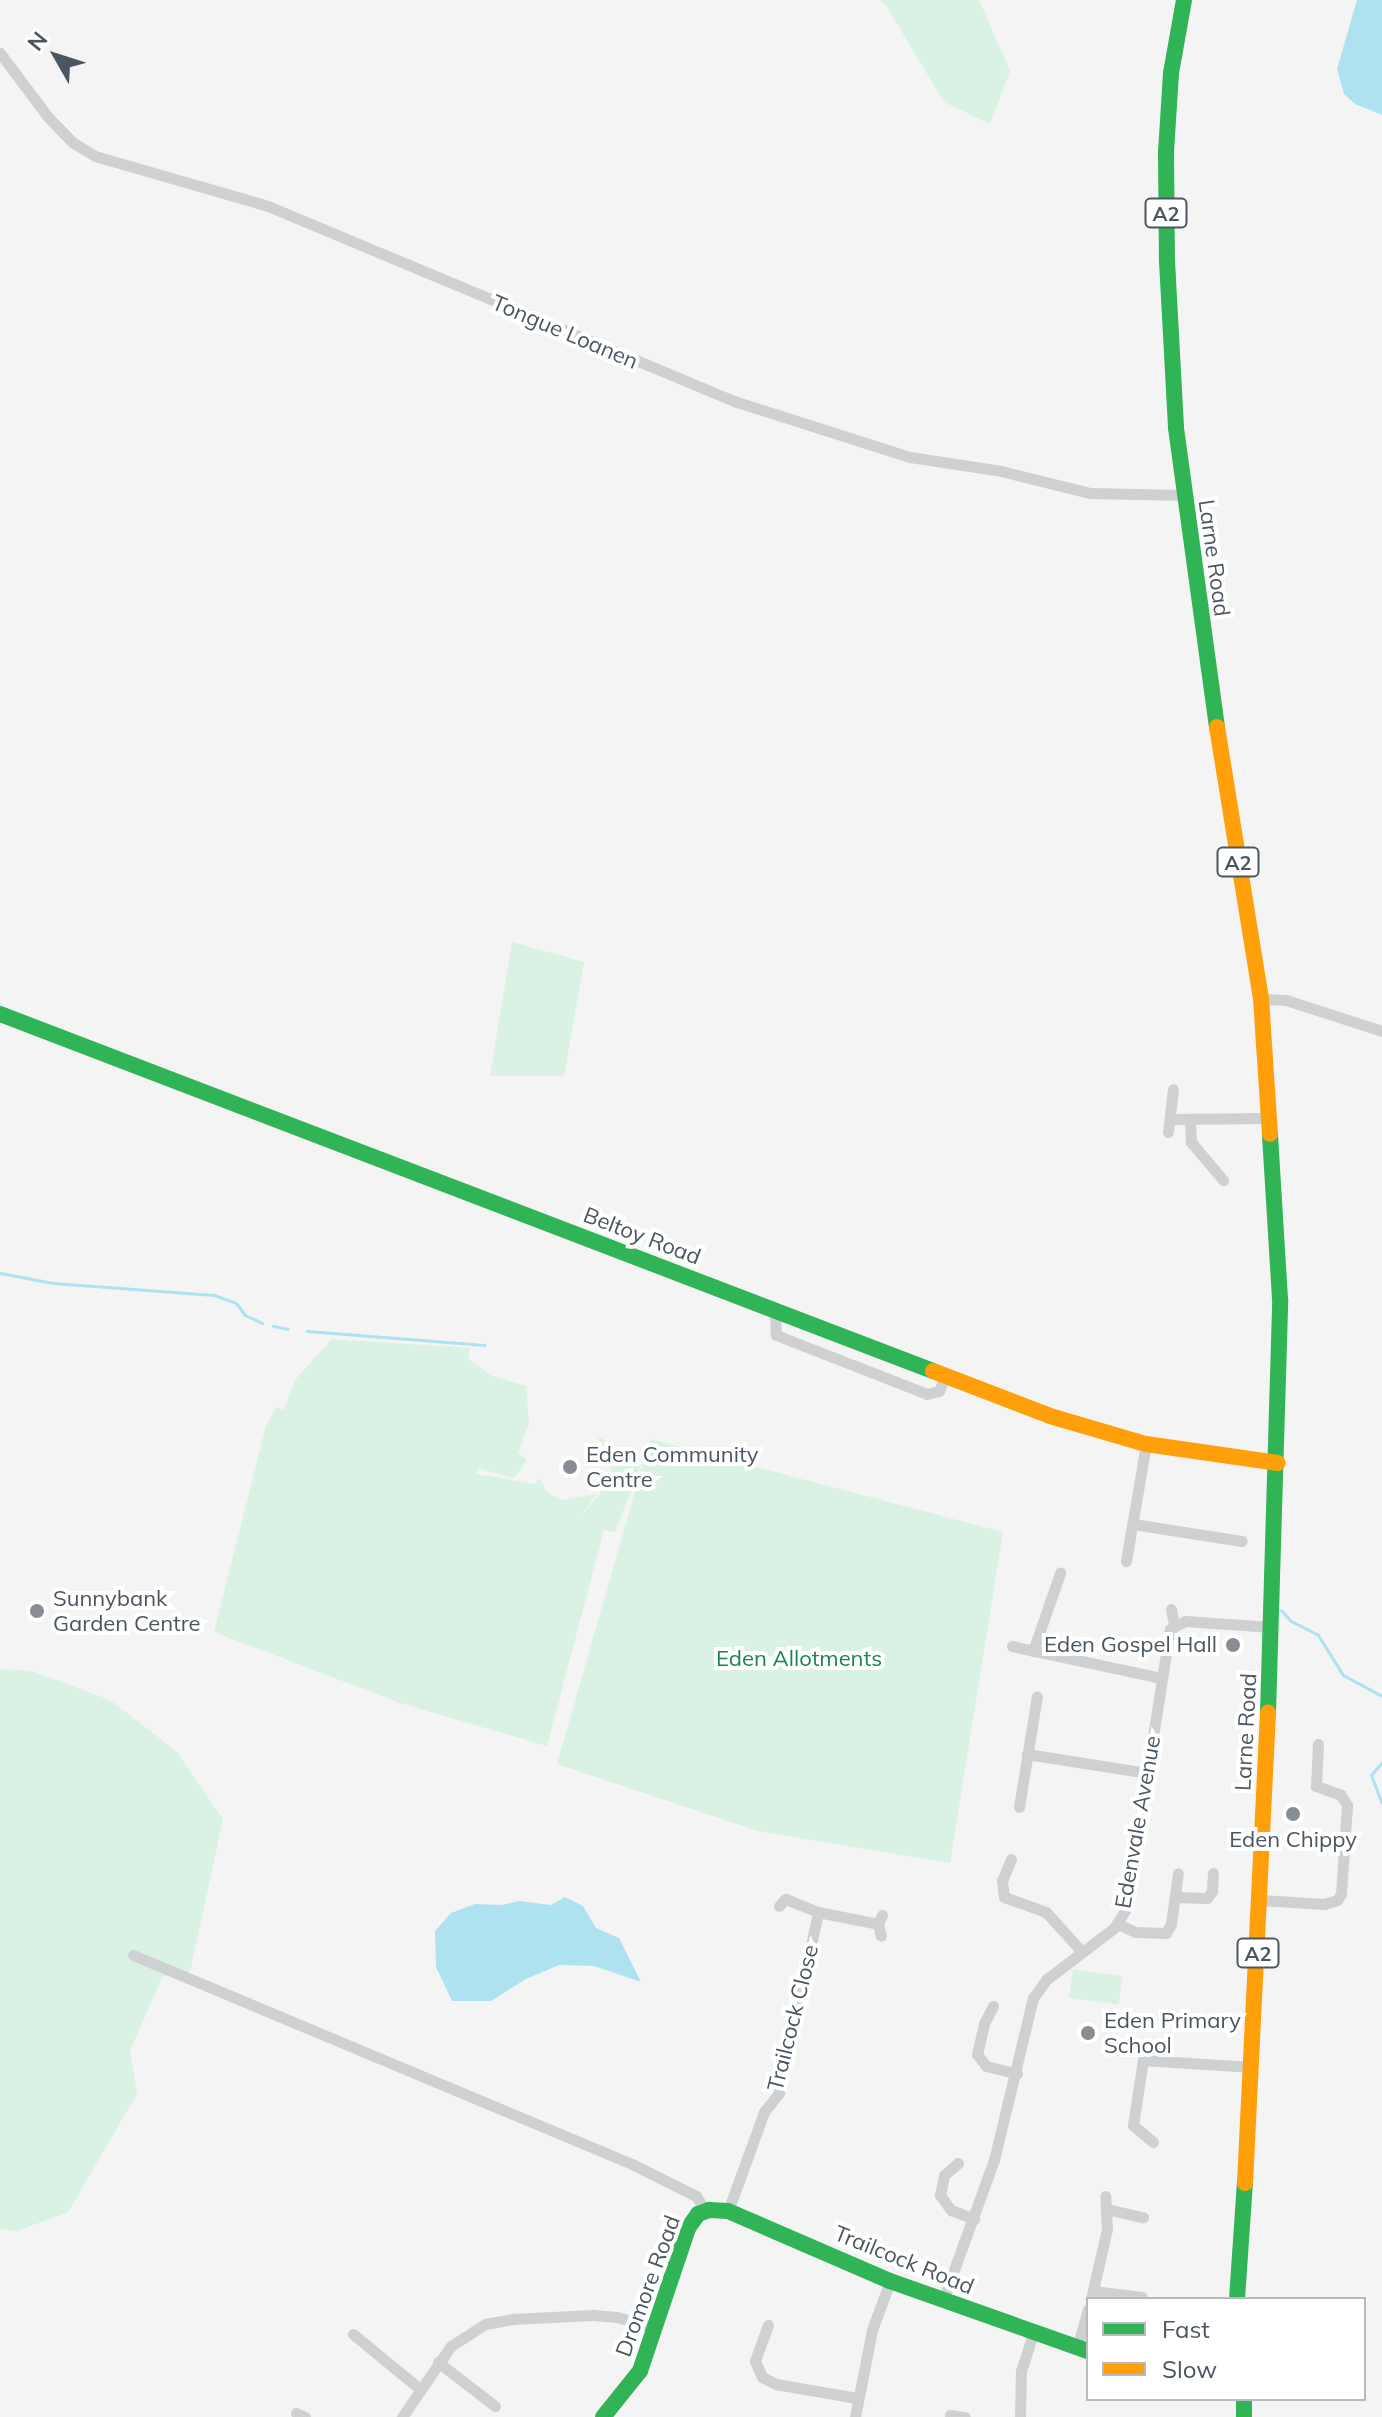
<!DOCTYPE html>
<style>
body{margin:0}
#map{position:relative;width:1382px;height:2417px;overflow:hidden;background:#f4f4f4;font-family:Mulish,sans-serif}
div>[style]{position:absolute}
.green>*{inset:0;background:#d9f2e3;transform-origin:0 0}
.water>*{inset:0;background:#aee2f0}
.stream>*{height:3px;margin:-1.5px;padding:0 1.5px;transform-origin:1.5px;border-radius:1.5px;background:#aee2f0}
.street>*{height:11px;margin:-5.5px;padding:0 5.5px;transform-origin:5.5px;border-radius:5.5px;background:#ced0d2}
.fast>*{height:16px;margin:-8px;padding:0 8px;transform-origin:8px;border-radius:8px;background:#30b455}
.slow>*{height:16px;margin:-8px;padding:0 8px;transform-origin:8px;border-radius:8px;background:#ff9f0a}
.dots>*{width:22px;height:22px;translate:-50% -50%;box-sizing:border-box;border:4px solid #fff;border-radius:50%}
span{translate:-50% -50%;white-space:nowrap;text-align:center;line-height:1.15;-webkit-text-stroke:8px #fff;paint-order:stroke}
.shield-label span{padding:2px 6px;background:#fff;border:2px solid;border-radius:6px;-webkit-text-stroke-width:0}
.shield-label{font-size:20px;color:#4a5661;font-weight:700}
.street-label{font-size:22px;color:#4a5661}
.poi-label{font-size:22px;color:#4a5661}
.left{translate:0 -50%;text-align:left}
.right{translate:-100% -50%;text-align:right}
.park-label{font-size:22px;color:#17864f}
.legend{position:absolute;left:1086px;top:2297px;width:280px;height:104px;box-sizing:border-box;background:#fff;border:2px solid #b7bbc0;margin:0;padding:10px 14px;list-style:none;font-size:24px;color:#4a5661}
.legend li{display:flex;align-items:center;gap:16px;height:40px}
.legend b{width:40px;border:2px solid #b7bbc0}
.north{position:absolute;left:16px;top:16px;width:80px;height:80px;-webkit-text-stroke:6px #fff;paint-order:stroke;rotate:309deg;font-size:22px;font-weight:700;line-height:32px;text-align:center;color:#4a5661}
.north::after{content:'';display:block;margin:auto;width:28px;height:36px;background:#4a5661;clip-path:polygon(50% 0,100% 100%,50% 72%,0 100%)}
</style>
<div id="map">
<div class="green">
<i style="clip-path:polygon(879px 0,979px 0,1010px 71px,990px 124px,944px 102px,885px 4px)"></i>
<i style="clip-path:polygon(512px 942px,584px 962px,564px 1076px,490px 1076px)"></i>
<i style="clip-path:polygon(332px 1339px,470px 1348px,468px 1359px,492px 1376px,526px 1386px,529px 1424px,518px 1453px,527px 1460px,514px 1478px,478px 1468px,476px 1474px,535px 1484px,539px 1478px,548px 1493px,561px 1500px,597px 1494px,576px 1522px,612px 1480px,609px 1455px,596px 1434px,640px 1467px,615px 1532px,604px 1530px,547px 1746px,400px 1703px,214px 1632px,266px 1426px,276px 1407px,284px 1410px,295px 1380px)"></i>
<i style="clip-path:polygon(650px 1439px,1003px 1532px,950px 1863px,758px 1831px,557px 1764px)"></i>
<i style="clip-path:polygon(0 1669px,32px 1671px,110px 1700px,176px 1751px,223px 1819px,190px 1972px,162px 1977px,130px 2051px,137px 2094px,68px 2212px,17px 2231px,0 2229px)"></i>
<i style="left:1073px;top:1969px;width:50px;height:29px;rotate:8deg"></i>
</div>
<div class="water">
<i style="clip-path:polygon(1357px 0,1382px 0,1382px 115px,1355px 104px,1344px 94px,1337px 69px)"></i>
<i style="clip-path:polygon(565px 1897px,583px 1906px,596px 1928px,619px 1938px,641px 1982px,594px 1966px,559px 1965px,526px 1979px,491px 2001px,452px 2001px,436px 1967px,435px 1931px,451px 1913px,475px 1904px,502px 1905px,519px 1901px,551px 1905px)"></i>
</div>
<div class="stream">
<i style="left:0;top:1273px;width:54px;rotate:10.7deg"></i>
<i style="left:53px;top:1283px;width:161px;rotate:4.3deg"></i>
<i style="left:214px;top:1295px;width:23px;rotate:20deg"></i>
<i style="left:236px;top:1303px;width:15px;rotate:53deg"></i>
<i style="left:245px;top:1315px;width:19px;rotate:25deg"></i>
<i style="left:273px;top:1326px;width:15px;rotate:11deg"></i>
<i style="left:307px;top:1331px;width:178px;rotate:4.5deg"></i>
<i style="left:1281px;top:1610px;width:15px;rotate:48deg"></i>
<i style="left:1291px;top:1621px;width:30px;rotate:27deg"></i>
<i style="left:1318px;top:1635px;width:47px;rotate:58deg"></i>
<i style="left:1343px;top:1675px;width:44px;rotate:28.3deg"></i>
<i style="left:1382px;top:1762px;width:17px;rotate:130deg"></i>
<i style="left:1371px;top:1775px;width:30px;rotate:69deg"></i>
</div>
<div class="street">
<i style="left:0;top:53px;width:80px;rotate:53.1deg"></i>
<i style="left:48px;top:117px;width:35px;rotate:46deg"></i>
<i style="left:72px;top:142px;width:27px;rotate:31deg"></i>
<i style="left:95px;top:156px;width:180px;rotate:16.1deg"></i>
<i style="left:268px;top:206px;width:505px;rotate:22.71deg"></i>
<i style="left:734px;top:401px;width:185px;rotate:17.7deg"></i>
<i style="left:910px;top:457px;width:92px;rotate:8.7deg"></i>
<i style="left:1001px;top:471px;width:92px;rotate:13.9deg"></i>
<i style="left:1090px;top:493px;width:93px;rotate:1.2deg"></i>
<i style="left:1261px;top:999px;width:25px;rotate:2deg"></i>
<i style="left:1286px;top:1000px;width:101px;rotate:17.9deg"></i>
<i style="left:1170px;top:1119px;width:100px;rotate:-0.6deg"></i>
<i style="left:1190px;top:1119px;width:23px;rotate:88deg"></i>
<i style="left:1191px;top:1142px;width:50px;rotate:49.9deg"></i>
<i style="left:1168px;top:1132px;width:43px;rotate:-83.4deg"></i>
<i style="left:775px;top:1311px;width:24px;rotate:88deg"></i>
<i style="left:776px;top:1335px;width:162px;rotate:21.3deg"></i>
<i style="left:927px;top:1394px;width:12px;rotate:-14deg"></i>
<i style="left:939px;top:1391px;width:16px;rotate:-68deg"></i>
<i style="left:1133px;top:1524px;width:110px;rotate:8.9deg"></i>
<i style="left:1126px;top:1561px;width:119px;rotate:-80.3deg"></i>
<i style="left:1171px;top:1609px;width:15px;rotate:79deg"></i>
<i style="left:1012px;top:1646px;width:152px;rotate:12.1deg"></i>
<i style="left:1033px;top:1651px;width:83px;rotate:-70.9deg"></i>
<i style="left:1027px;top:1754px;width:121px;rotate:9deg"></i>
<i style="left:1019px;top:1807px;width:112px;rotate:-80.8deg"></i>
<i style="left:1011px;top:1859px;width:24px;rotate:112deg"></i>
<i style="left:1002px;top:1881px;width:16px;rotate:83deg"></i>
<i style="left:1004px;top:1897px;width:45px;rotate:19.7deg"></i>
<i style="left:1046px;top:1912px;width:54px;rotate:48deg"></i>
<i style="left:1175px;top:1897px;width:32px;rotate:2deg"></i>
<i style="left:1207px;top:1898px;width:9px;rotate:-54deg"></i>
<i style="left:1212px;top:1891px;width:18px;rotate:-87deg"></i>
<i style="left:1260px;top:1900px;width:64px;rotate:3.6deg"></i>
<i style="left:1324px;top:1904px;width:14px;rotate:-17deg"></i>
<i style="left:1337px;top:1900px;width:7px;rotate:-56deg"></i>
<i style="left:1341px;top:1894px;width:89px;rotate:-86.1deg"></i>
<i style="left:1347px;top:1805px;width:12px;rotate:-121deg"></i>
<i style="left:1341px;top:1795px;width:27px;rotate:-160deg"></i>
<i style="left:1316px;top:1786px;width:42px;rotate:-87.3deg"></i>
<i style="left:818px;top:1912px;width:61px;rotate:11.3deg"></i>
<i style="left:878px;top:1924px;width:10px;rotate:-66deg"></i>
<i style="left:878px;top:1924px;width:12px;rotate:76deg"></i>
<i style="left:1118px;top:1924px;width:19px;rotate:25deg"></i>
<i style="left:1135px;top:1932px;width:31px;rotate:2deg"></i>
<i style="left:1166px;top:1933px;width:10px;rotate:-61deg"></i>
<i style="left:1171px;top:1924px;width:51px;rotate:-82.2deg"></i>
<i style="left:133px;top:1955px;width:541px;rotate:22.73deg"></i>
<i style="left:632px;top:2164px;width:72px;rotate:26.6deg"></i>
<i style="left:696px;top:2196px;width:17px;rotate:57deg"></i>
<i style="left:993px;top:2006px;width:20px;rotate:117deg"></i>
<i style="left:984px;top:2024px;width:31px;rotate:103deg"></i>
<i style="left:977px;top:2054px;width:15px;rotate:53deg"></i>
<i style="left:986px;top:2066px;width:32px;rotate:14deg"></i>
<i style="left:1153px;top:2142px;width:26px;rotate:-140deg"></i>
<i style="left:1133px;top:2125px;width:66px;rotate:-81.3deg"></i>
<i style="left:1143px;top:2060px;width:110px;rotate:3.6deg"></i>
<i style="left:958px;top:2163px;width:18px;rotate:139deg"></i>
<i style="left:944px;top:2175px;width:20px;rotate:101deg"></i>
<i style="left:940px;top:2195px;width:19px;rotate:54deg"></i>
<i style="left:951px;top:2210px;width:25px;rotate:21deg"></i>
<i style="left:1107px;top:2209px;width:37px;rotate:13deg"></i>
<i style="left:728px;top:2211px;width:105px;rotate:-70deg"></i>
<i style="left:764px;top:2112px;width:24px;rotate:-52deg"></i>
<i style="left:779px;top:2093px;width:185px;rotate:-77.8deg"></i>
<i style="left:818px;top:1912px;width:35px;rotate:-158deg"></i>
<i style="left:785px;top:1899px;width:9px;rotate:131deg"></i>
<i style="left:1093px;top:2291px;width:49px;rotate:7deg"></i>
<i style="left:1091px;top:2299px;width:72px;rotate:-77.1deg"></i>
<i style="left:1107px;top:2229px;width:33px;rotate:-93deg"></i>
<i style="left:943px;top:2300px;width:149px;rotate:-70deg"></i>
<i style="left:994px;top:2160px;width:167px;rotate:-76.5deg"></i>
<i style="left:1033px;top:1998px;width:24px;rotate:-54deg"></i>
<i style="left:1047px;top:1979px;width:84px;rotate:-37.3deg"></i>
<i style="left:1114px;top:1928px;width:22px;rotate:-58deg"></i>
<i style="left:1126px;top:1909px;width:283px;rotate:-81.1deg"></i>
<i style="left:1170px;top:1629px;width:17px;rotate:-28deg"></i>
<i style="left:1185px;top:1621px;width:87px;rotate:3.9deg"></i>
<i style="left:768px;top:2325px;width:38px;rotate:110deg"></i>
<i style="left:755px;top:2361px;width:17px;rotate:66deg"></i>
<i style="left:762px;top:2377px;width:16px;rotate:27deg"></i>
<i style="left:776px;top:2384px;width:82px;rotate:9.8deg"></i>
<i style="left:353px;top:2334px;width:87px;rotate:39.4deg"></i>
<i style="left:1077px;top:2348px;width:41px;rotate:-74.2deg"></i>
<i style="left:438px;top:2362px;width:72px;rotate:37.7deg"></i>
<i style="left:296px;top:2413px;width:10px;rotate:24deg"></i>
<i style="left:950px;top:2415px;width:15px;rotate:8deg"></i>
<i style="left:402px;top:2417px;width:86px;rotate:-55.4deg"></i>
<i style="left:451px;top:2346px;width:40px;rotate:-32.9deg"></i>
<i style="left:485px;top:2324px;width:27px;rotate:-10deg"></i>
<i style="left:512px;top:2319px;width:81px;rotate:-2.8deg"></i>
<i style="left:593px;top:2315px;width:24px;rotate:5deg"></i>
<i style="left:617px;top:2317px;width:40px;rotate:16deg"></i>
<i style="left:855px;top:2417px;width:89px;rotate:-78.9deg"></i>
<i style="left:872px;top:2330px;width:52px;rotate:-69.8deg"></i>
<i style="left:1020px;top:2417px;width:46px;rotate:-88.8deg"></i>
<i style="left:1021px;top:2371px;width:39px;rotate:-72deg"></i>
</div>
<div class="fast">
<i style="left:1184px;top:0;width:74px;rotate:100.1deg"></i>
<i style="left:1171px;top:73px;width:79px;rotate:93.6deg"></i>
<i style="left:1166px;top:152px;width:109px;rotate:89.5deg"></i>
<i style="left:1167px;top:261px;width:167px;rotate:86.9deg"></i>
<i style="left:1176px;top:428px;width:302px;rotate:82.2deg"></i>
<i style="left:0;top:1014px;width:999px;rotate:20.94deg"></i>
<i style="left:1268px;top:1713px;width:414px;rotate:-88.3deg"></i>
<i style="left:1280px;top:1299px;width:165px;rotate:-93.5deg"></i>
<i style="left:1237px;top:2299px;width:116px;rotate:-86.1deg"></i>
<i style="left:1244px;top:2399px;width:18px;rotate:90deg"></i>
<i style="left:603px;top:2417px;width:59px;rotate:-51.2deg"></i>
<i style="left:640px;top:2371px;width:151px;rotate:-71.4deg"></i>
<i style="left:688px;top:2228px;width:17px;rotate:-54deg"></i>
<i style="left:698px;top:2214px;width:12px;rotate:-20deg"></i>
<i style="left:709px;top:2210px;width:19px;rotate:3deg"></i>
<i style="left:728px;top:2211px;width:176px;rotate:23.4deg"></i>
<i style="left:890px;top:2281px;width:210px;rotate:19.5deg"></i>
</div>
<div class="slow">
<i style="left:1217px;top:727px;width:276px;rotate:80.8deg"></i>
<i style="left:1261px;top:999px;width:135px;rotate:86.2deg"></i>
<i style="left:933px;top:1371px;width:125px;rotate:21deg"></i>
<i style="left:1050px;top:1416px;width:100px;rotate:16.3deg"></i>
<i style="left:1146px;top:1444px;width:133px;rotate:8.2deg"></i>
<i style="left:1245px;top:2183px;width:471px;rotate:-87.2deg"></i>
</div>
<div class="dots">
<i style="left:570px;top:1467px;background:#868d94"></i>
<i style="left:37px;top:1611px;background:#868d94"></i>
<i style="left:1233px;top:1645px;background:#868d94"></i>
<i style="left:1293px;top:1814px;background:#868d94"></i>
<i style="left:1088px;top:2033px;background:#868d94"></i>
</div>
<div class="shield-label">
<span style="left:1166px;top:213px">A2</span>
<span style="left:1238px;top:862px">A2</span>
<span style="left:1258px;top:1953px">A2</span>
</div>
<div class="street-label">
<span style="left:565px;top:332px;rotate:23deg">Tongue Loanen</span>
<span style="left:1214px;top:558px;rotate:82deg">Larne Road</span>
<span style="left:642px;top:1236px;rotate:21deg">Beltoy Road</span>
<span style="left:1246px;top:1732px;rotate:-87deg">Larne Road</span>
<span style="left:1138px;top:1822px;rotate:-80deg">Edenvale Avenue</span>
<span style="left:793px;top:2018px;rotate:-76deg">Trailcock Close</span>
<span style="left:904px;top:2260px;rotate:22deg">Trailcock Road</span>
<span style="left:648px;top:2286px;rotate:-70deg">Dromore Road</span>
</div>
<div class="poi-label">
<span class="left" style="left:586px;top:1467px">Eden Community<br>Centre</span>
<span class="left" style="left:53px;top:1611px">Sunnybank<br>Garden Centre</span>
<span class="right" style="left:1217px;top:1645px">Eden Gospel Hall</span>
<span style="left:1293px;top:1840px">Eden Chippy</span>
<span class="left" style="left:1104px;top:2033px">Eden Primary<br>School</span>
</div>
<div class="park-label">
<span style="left:799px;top:1659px">Eden Allotments</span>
</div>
<ul class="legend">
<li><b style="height:10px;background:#30b455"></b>Fast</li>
<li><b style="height:10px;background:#ff9f0a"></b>Slow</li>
</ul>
<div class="north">N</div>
</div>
